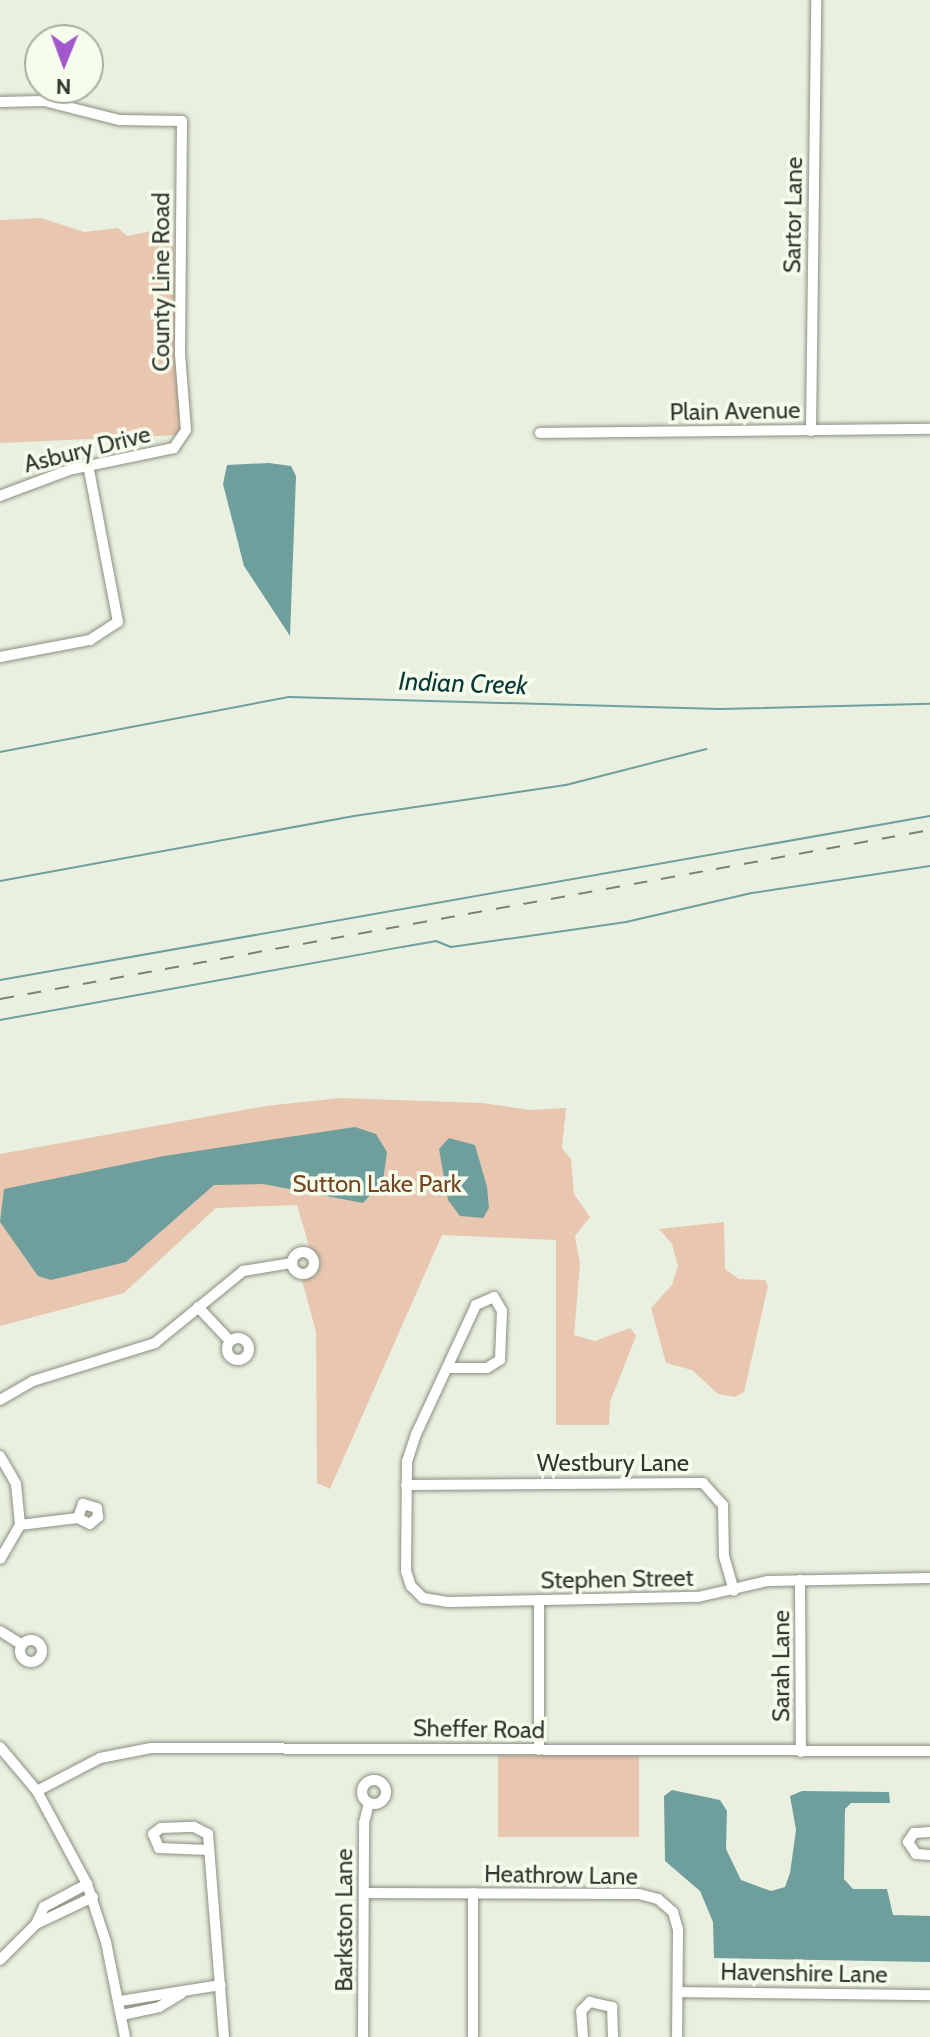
<!DOCTYPE html>
<style>
body{margin:0}
#map{position:relative;width:930px;height:2037px;overflow:hidden;background:#eaf0e0;font-family:Cabin,sans-serif}
div>[style]{position:absolute}
.green>*{inset:0;background:#e9c6af;transform-origin:0 0}
.water>*{inset:0;background:#6f9f9d}
.stream>*{height:2px;margin:-1px;padding:0 1px;transform-origin:1px;border-radius:1px;background:#6f9f9d}
.roads{filter:drop-shadow(0 0 2px #8a9081) drop-shadow(0 0 2px #8a9081)}
.minor>*{height:10px;margin:-5px;padding:0 5px;transform-origin:5px;border-radius:5px;background:#fff}
.minor>.ring{margin:-5px;padding:0;box-sizing:content-box;background:none;border:10px solid #fff;border-radius:50%}
.rail>*{height:2px;margin-top:-1px;transform-origin:0;background:repeating-linear-gradient(90deg,#7a7f74 0 14px,transparent 0 28px)}
span{translate:-50% -50%;white-space:nowrap;text-align:center;line-height:1.15;-webkit-text-stroke:7px #f7fded;paint-order:stroke}
.street-label{font-size:24px;color:#33362f}
.park-label{font-size:24px;color:#754522}
.water-label{font-size:26px;color:#083838;font-style:italic}
.north{position:absolute;left:24px;top:24px;width:80px;height:80px;box-sizing:border-box;background:#f7fded;border:2px solid #a9ada1;border-radius:50%;rotate:181deg;font-size:22px;font-weight:700;line-height:32px;text-align:center;color:#33362f}
.north::after{content:'';display:block;margin:auto;width:28px;height:36px;background:#a058cc;clip-path:polygon(50% 0,100% 100%,50% 72%,0 100%)}
</style>
<div id="map">
<div class="green">
<i style="clip-path:polygon(41px 218px,84px 232px,118px 228px,127px 236px,173px 227px,180px 435px,0 443px,0 220px)"></i>
<i style="clip-path:polygon(340px 1098px,482px 1103px,530px 1110px,566px 1108px,562px 1148px,571px 1159px,574px 1194px,590px 1217px,575px 1236px,580px 1264px,574px 1335px,595px 1341px,630px 1328px,636px 1336px,610px 1402px,609px 1425px,556px 1425px,556px 1240px,442px 1235px,330px 1489px,317px 1483px,316px 1332px,302px 1280px,316px 1276px,321px 1263px,309px 1246px,297px 1205px,216px 1208px,124px 1293px,0 1326px,0 1154px,266px 1106px)"></i>
<i style="clip-path:polygon(724px 1222px,725px 1269px,739px 1279px,765px 1280px,768px 1286px,744px 1392px,735px 1397px,718px 1394px,692px 1370px,666px 1363px,651px 1308px,672px 1285px,678px 1266px,672px 1244px,659px 1229px)"></i>
<i style="left:498px;top:1755px;width:141px;height:82px"></i>
</div>
<div class="water">
<i style="clip-path:polygon(269px 463px,291px 466px,296px 476px,290px 636px,244px 566px,223px 484px,227px 465px)"></i>
<i style="clip-path:polygon(355px 1127px,376px 1134px,387px 1152px,383px 1181px,363px 1203px,263px 1184px,214px 1185px,126px 1262px,51px 1280px,38px 1276px,0 1222px,4px 1189px,164px 1156px)"></i>
<i style="clip-path:polygon(449px 1138px,475px 1145px,487px 1187px,489px 1208px,483px 1218px,460px 1216px,448px 1200px,439px 1149px)"></i>
<i style="clip-path:polygon(672px 1790px,720px 1800px,727px 1811px,726px 1849px,741px 1880px,771px 1891px,785px 1887px,790px 1873px,796px 1830px,790px 1796px,802px 1791px,889px 1792px,890px 1803px,851px 1803px,845px 1809px,844px 1879px,853px 1889px,887px 1889px,893px 1915px,930px 1916px,930px 1962px,714px 1958px,713px 1922px,700px 1891px,665px 1861px,664px 1796px)"></i>
</div>
<div class="stream">
<i style="left:0;top:752px;width:294px;rotate:-10.8deg"></i>
<i style="left:289px;top:697px;width:431px;rotate:1.6deg"></i>
<i style="left:720px;top:709px;width:210px;rotate:-1.4deg"></i>
<i style="left:0;top:881px;width:360px;rotate:-10.4deg"></i>
<i style="left:354px;top:816px;width:214px;rotate:-8.3deg"></i>
<i style="left:566px;top:785px;width:145px;rotate:-14.4deg"></i>
<i style="left:0;top:980px;width:944px;rotate:-10deg"></i>
<i style="left:0;top:1020px;width:409px;rotate:-10.3deg"></i>
<i style="left:402px;top:947px;width:35px;rotate:-10deg"></i>
<i style="left:436px;top:941px;width:16px;rotate:22deg"></i>
<i style="left:451px;top:947px;width:177px;rotate:-8.1deg"></i>
<i style="left:626px;top:922px;width:129px;rotate:-13deg"></i>
<i style="left:752px;top:893px;width:180px;rotate:-8.6deg"></i>
</div>
<div class="roads">
<div class="minor">
<i style="left:0;top:102px;width:44px;rotate:-1.3deg"></i>
<i style="left:44px;top:101px;width:77px;rotate:14.2deg"></i>
<i style="left:119px;top:120px;width:63px;rotate:0.9deg"></i>
<i style="left:182px;top:121px;width:233px;rotate:90.5deg"></i>
<i style="left:180px;top:354px;width:76px;rotate:85.5deg"></i>
<i style="left:186px;top:430px;width:22px;rotate:124deg"></i>
<i style="left:174px;top:448px;width:107px;rotate:168.2deg"></i>
<i style="left:69px;top:470px;width:74px;rotate:159.4deg"></i>
<i style="left:811px;top:431px;width:431px;rotate:-89.3deg"></i>
<i style="left:540px;top:433px;width:390px;rotate:-0.6deg"></i>
<i style="left:0;top:657px;width:92px;rotate:-10.7deg"></i>
<i style="left:90px;top:640px;width:33px;rotate:-33deg"></i>
<i style="left:118px;top:622px;width:160px;rotate:-100.8deg"></i>
<i class="ring" style="left:292px;top:1252px;width:12px;height:12px"></i>
<i style="left:198px;top:1307px;width:47px;rotate:46.7deg"></i>
<i class="ring" style="left:227px;top:1338px;width:12px;height:12px"></i>
<i style="left:448px;top:1368px;width:39px"></i>
<i style="left:487px;top:1368px;width:15px;rotate:-32deg"></i>
<i style="left:500px;top:1360px;width:49px;rotate:-87.7deg"></i>
<i style="left:502px;top:1311px;width:16px;rotate:-120deg"></i>
<i style="left:494px;top:1297px;width:20px;rotate:156deg"></i>
<i style="left:476px;top:1305px;width:142px;rotate:114.9deg"></i>
<i style="left:416px;top:1434px;width:28px;rotate:108deg"></i>
<i style="left:407px;top:1461px;width:110px;rotate:90.5deg"></i>
<i style="left:406px;top:1571px;width:16px;rotate:72deg"></i>
<i style="left:411px;top:1586px;width:17px;rotate:45deg"></i>
<i style="left:423px;top:1598px;width:26px;rotate:9deg"></i>
<i style="left:449px;top:1602px;width:249px;rotate:-1.2deg"></i>
<i style="left:698px;top:1597px;width:72px;rotate:-12.9deg"></i>
<i style="left:768px;top:1581px;width:162px;rotate:-1.1deg"></i>
<i style="left:0;top:1400px;width:38px;rotate:-30deg"></i>
<i style="left:33px;top:1381px;width:128px;rotate:-17.3deg"></i>
<i style="left:155px;top:1343px;width:114px;rotate:-39.3deg"></i>
<i style="left:243px;top:1271px;width:50px;rotate:-9.3deg"></i>
<i style="left:0;top:1456px;width:32px;rotate:60deg"></i>
<i style="left:16px;top:1484px;width:41px;rotate:84.4deg"></i>
<i style="left:20px;top:1525px;width:39px;rotate:120deg"></i>
<i style="left:406px;top:1485px;width:297px;rotate:-0.4deg"></i>
<i style="left:703px;top:1483px;width:30px;rotate:48deg"></i>
<i style="left:723px;top:1505px;width:51px;rotate:88.9deg"></i>
<i style="left:724px;top:1556px;width:36px;rotate:74deg"></i>
<i style="left:20px;top:1525px;width:58px;rotate:-6.9deg"></i>
<i style="left:78px;top:1518px;width:13px;rotate:27deg"></i>
<i style="left:90px;top:1524px;width:11px;rotate:-41deg"></i>
<i style="left:98px;top:1517px;width:9px;rotate:-96deg"></i>
<i style="left:97px;top:1508px;width:15px;rotate:-164deg"></i>
<i style="left:83px;top:1504px;width:15px;rotate:110deg"></i>
<i style="left:800px;top:1580px;width:172px;rotate:89.7deg"></i>
<i style="left:0;top:1631px;width:26px;rotate:32deg"></i>
<i class="ring" style="left:20px;top:1640px;width:12px;height:12px"></i>
<i style="left:0;top:1747px;width:57px;rotate:49.9deg"></i>
<i style="left:37px;top:1791px;width:106px;rotate:61.7deg"></i>
<i style="left:87px;top:1884px;width:61px;rotate:71.9deg"></i>
<i style="left:106px;top:1942px;width:97px;rotate:78.7deg"></i>
<i style="left:539px;top:1750px;width:149px;rotate:-90deg"></i>
<i class="ring" style="left:362px;top:1780px;width:14px;height:14px"></i>
<i style="left:37px;top:1791px;width:71px;rotate:-27.6deg"></i>
<i style="left:100px;top:1758px;width:52px;rotate:-11.1deg"></i>
<i style="left:151px;top:1748px;width:779px;rotate:0.22deg"></i>
<i style="left:930px;top:1832px;width:16px;rotate:176deg"></i>
<i style="left:914px;top:1833px;width:11px;rotate:124deg"></i>
<i style="left:908px;top:1842px;width:14px;rotate:56deg"></i>
<i style="left:916px;top:1854px;width:14px;rotate:4deg"></i>
<i style="left:209px;top:1850px;width:50px;rotate:-177.7deg"></i>
<i style="left:159px;top:1848px;width:15px;rotate:-113deg"></i>
<i style="left:153px;top:1834px;width:10px;rotate:-37deg"></i>
<i style="left:161px;top:1828px;width:33px;rotate:-2deg"></i>
<i style="left:194px;top:1827px;width:16px;rotate:27deg"></i>
<i style="left:208px;top:1834px;width:204px;rotate:85.5deg"></i>
<i style="left:365px;top:1893px;width:274px;rotate:0.2deg"></i>
<i style="left:639px;top:1894px;width:20px;rotate:15deg"></i>
<i style="left:658px;top:1899px;width:20px;rotate:41deg"></i>
<i style="left:673px;top:1912px;width:18px;rotate:74deg"></i>
<i style="left:678px;top:1929px;width:108px;rotate:90.5deg"></i>
<i style="left:36px;top:1924px;width:19px;rotate:-65deg"></i>
<i style="left:44px;top:1907px;width:49px;rotate:-28.1deg"></i>
<i style="left:0;top:1960px;width:51px;rotate:-45deg"></i>
<i style="left:36px;top:1924px;width:63px;rotate:-25.3deg"></i>
<i style="left:678px;top:1992px;width:252px;rotate:0.7deg"></i>
<i style="left:120px;top:2001px;width:102px;rotate:-9deg"></i>
<i style="left:122px;top:2015px;width:38px;rotate:-12deg"></i>
<i style="left:159px;top:2007px;width:26px;rotate:-31deg"></i>
<i style="left:363px;top:2037px;width:214px;rotate:-89.7deg"></i>
<i style="left:364px;top:1823px;width:21px;rotate:-76deg"></i>
<i style="left:473px;top:2037px;width:144px;rotate:-90deg"></i>
<i style="left:583px;top:2037px;width:26px;rotate:-94deg"></i>
<i style="left:581px;top:2011px;width:13px;rotate:-45deg"></i>
<i style="left:590px;top:2002px;width:23px;rotate:13deg"></i>
<i style="left:612px;top:2007px;width:30px;rotate:88deg"></i>
</div>
</div>
<div class="rail">
<i style="left:0;top:999px;width:945px;rotate:-10.3deg"></i>
</div>
<div class="street-label">
<span style="left:793px;top:215px;rotate:-89deg">Sartor Lane</span>
<span style="left:161px;top:282px;rotate:-90deg">County Line Road</span>
<span style="left:735px;top:411px;rotate:-1deg">Plain Avenue</span>
<span style="left:87px;top:449px;rotate:-14deg">Asbury Drive</span>
<span style="left:613px;top:1463px">Westbury Lane</span>
<span style="left:617px;top:1579px;rotate:-1deg">Stephen Street</span>
<span style="left:781px;top:1666px;rotate:-90deg">Sarah Lane</span>
<span style="left:479px;top:1729px;rotate:1deg">Sheffer Road</span>
<span style="left:561px;top:1875px;rotate:1deg">Heathrow Lane</span>
<span style="left:344px;top:1920px;rotate:-90deg">Barkston Lane</span>
<span style="left:804px;top:1973px;rotate:1deg">Havenshire Lane</span>
</div>
<div class="park-label">
<span style="left:377px;top:1184px">Sutton Lake Park</span>
</div>
<div class="water-label">
<span style="left:463px;top:684px;rotate:2deg">Indian Creek</span>
</div>
<div class="north">N</div>
</div>
